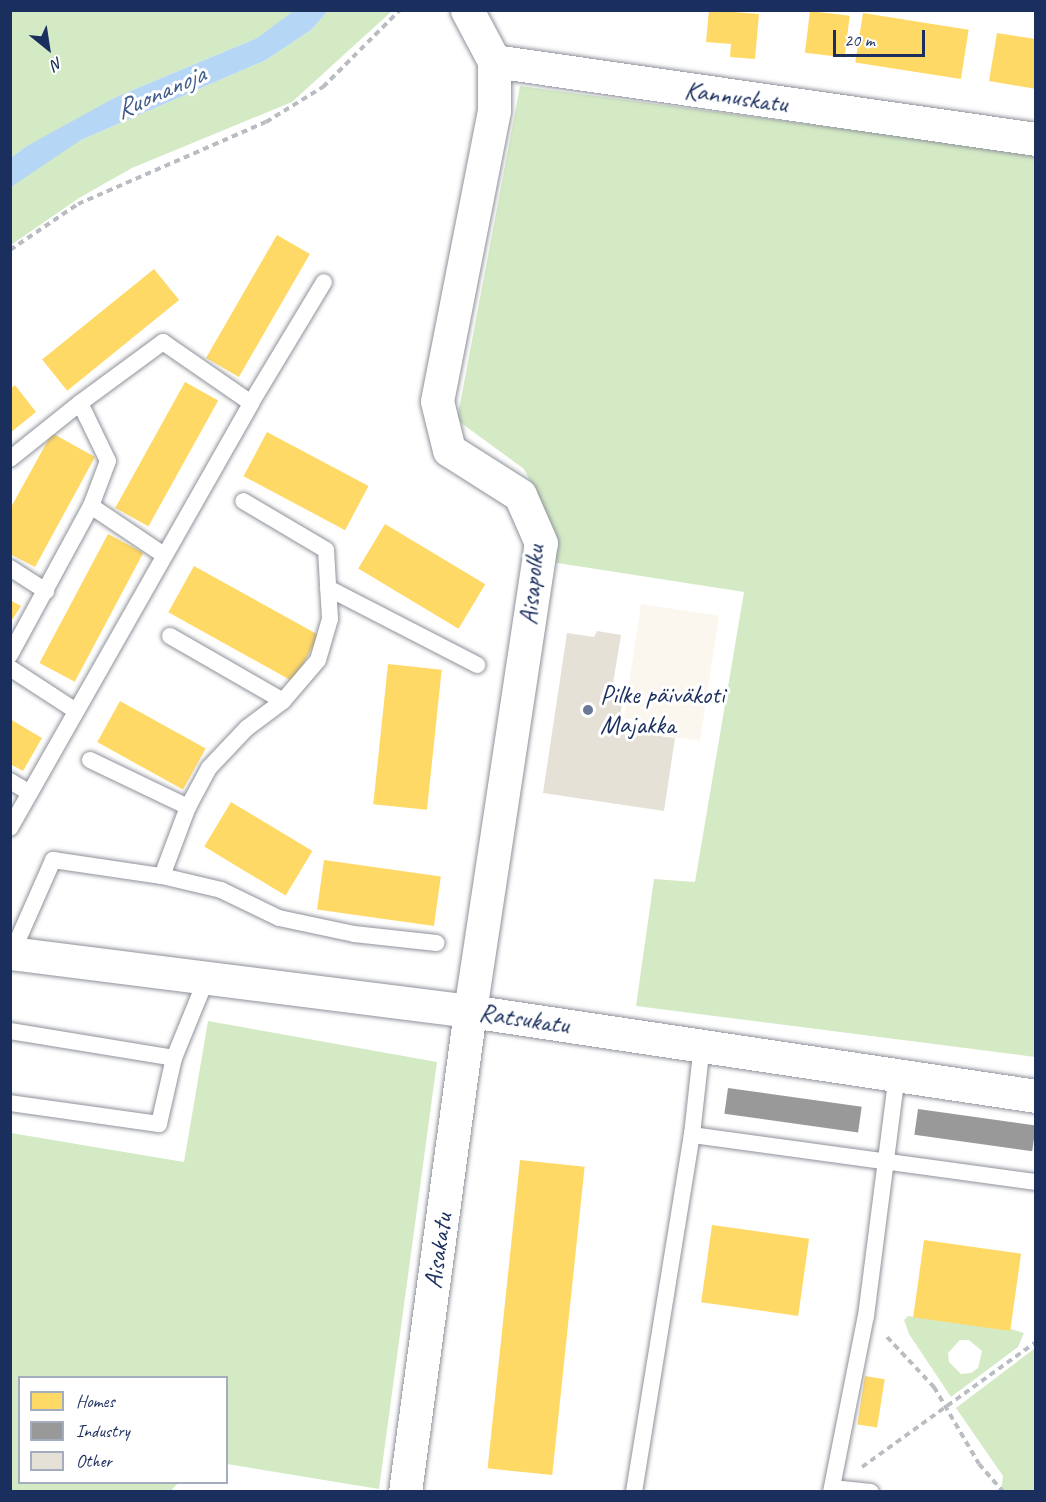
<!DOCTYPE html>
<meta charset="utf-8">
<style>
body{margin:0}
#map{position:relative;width:1046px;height:1502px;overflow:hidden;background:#fff;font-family:Caveat,sans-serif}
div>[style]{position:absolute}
.built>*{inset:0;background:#fbf7ef}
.green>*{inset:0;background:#d4eac5}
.water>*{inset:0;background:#b6d6f5}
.homes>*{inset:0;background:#ffd966;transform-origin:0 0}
.industry>*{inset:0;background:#999;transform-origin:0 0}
.building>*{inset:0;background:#e6e1d7}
.path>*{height:4px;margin-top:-2px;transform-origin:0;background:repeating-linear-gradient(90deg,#b9bcc1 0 6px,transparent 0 10.5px)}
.roads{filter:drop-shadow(0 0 2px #8e929a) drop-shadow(0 0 2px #8e929a)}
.service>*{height:16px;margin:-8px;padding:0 8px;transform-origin:8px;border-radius:8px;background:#fff}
.minor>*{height:33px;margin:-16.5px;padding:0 16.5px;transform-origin:16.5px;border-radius:16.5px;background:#fff}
.dots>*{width:16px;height:16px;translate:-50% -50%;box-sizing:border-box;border:3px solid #fff;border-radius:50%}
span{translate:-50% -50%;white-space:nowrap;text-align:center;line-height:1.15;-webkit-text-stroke:6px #fff;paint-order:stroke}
.street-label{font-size:26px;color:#1b2f5e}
.poi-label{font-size:26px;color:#1b2f5e}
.left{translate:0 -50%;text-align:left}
.water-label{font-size:27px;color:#405c8a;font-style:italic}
.frame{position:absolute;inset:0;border:12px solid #1b2f5e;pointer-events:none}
.legend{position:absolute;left:18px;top:1376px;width:210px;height:108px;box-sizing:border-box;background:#fff;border:2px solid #a4acbf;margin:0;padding:8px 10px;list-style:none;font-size:18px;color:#1b2f5e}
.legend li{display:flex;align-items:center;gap:12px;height:30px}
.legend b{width:30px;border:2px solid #a4acbf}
.north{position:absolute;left:18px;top:18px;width:60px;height:60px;-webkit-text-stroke:4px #fff;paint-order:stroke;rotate:150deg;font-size:16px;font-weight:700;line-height:24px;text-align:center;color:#1b2f5e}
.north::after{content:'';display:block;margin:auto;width:21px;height:27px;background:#1b2f5e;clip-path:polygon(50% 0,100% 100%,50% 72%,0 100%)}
.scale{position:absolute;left:833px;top:30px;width:92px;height:27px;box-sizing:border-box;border:3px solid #1b2f5e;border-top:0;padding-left:8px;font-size:18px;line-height:21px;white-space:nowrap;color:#1b2f5e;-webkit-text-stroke:4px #fff;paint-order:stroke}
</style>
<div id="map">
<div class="built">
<i style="clip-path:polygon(641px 604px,719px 616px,700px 741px,641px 732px,642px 721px,624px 718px)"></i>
</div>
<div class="green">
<i style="clip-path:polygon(11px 11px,295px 11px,257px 38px,116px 97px,11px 158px)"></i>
<i style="clip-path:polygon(328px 11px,392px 11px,292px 102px,132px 168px,79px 198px,11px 245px,10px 187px,38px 165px,81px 140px,266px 60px,311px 30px)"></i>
<i style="clip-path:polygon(520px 86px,1035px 154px,1035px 1057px,636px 1006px,654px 879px,695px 882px,744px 592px,551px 562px,556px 533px,524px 469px,457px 420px)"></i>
<i style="clip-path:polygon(208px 1021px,437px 1062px,379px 1489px,227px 1464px,226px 1378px,20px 1378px,20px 1482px,178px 1483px,171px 1491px,11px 1491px,11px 1133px,184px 1162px)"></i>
<i style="clip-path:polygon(evenodd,908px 1316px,1011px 1329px,1024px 1333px,1018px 1347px,951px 1397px,909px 1334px,904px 1320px,908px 1316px,960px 1340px,969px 1340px,982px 1351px,978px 1368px,971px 1373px,961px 1374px,949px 1362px,948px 1353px,960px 1340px)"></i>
<i style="clip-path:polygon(1035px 1348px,1035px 1491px,1001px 1491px,1003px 1476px,956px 1408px)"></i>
</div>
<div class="water">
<i style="clip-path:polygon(295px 10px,328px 11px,311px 30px,266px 60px,81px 140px,11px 187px,11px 158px,27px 146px,116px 97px,257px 38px)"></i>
</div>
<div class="homes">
<i style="clip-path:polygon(709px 10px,759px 14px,755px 59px,730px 57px,731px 44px,706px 42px)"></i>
<i style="left:810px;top:11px;width:40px;height:42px;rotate:7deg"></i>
<i style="left:863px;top:13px;width:107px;height:50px;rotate:9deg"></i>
<i style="clip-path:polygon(997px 33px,1036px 39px,1036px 89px,989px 81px)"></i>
<i style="left:277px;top:235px;width:38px;height:142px;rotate:30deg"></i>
<i style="left:154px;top:269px;width:40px;height:144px;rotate:51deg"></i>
<i style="left:185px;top:382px;width:38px;height:144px;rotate:29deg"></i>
<i style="clip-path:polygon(15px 385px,36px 412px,10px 433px,10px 389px)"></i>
<i style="left:267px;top:432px;width:115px;height:50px;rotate:28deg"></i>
<i style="clip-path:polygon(52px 433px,95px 457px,35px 567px,10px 554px,10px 509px)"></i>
<i style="left:385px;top:524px;width:117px;height:52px;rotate:31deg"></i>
<i style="left:108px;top:534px;width:40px;height:146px;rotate:28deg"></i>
<i style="left:194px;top:566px;width:143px;height:53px;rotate:29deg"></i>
<i style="clip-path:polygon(10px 600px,21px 606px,10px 623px)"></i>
<i style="left:388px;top:664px;width:54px;height:141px;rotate:6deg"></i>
<i style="left:120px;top:701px;width:98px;height:47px;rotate:29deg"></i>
<i style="clip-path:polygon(10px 719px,42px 738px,23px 771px,10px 764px)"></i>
<i style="left:231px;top:802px;width:95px;height:52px;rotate:31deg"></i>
<i style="left:324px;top:860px;width:118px;height:50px;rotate:8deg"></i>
<i style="left:520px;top:1160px;width:65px;height:310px;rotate:6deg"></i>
<i style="left:712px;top:1225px;width:98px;height:78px;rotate:8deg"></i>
<i style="left:924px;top:1240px;width:98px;height:78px;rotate:8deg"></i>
<i style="left:865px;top:1376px;width:20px;height:49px;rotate:9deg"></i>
</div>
<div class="industry">
<i style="left:728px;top:1088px;width:135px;height:26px;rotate:8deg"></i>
<i style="left:918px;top:1109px;width:119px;height:26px;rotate:8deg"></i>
</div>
<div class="building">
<i style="clip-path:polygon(597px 631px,621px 635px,611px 696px,623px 698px,619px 723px,640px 726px,638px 733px,675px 738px,664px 811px,543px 793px,567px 633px,594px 637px)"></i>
</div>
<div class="path">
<i style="left:10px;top:250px;width:82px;rotate:-34.1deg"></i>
<i style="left:78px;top:204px;width:205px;rotate:-23.6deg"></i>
<i style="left:266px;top:122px;width:67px;rotate:-31.6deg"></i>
<i style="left:323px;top:87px;width:109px;rotate:-45deg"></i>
<i style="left:887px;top:1337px;width:69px;rotate:46.8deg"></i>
<i style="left:934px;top:1387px;width:89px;rotate:59.7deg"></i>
<i style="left:979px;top:1464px;width:37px;rotate:49deg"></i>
<i style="left:862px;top:1467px;width:214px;rotate:-35.7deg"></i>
</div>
<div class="roads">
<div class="service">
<i style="left:251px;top:403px;width:141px;rotate:-58.9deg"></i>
<i style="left:10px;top:459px;width:90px;rotate:-38.7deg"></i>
<i style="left:10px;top:568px;width:43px;rotate:32.6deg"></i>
<i style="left:328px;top:588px;width:168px;rotate:27.3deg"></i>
<i style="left:170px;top:636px;width:130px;rotate:29.9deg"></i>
<i style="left:10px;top:655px;width:170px;rotate:-61.5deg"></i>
<i style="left:10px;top:668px;width:79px;rotate:33.1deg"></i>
<i style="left:90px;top:760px;width:109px;rotate:25.6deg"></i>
<i style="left:10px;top:781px;width:23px;rotate:31deg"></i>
<i style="left:10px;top:828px;width:489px;rotate:-60.4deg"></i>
<i style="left:251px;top:403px;width:107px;rotate:-145.3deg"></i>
<i style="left:163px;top:342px;width:103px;rotate:143.7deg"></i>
<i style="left:80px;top:403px;width:64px;rotate:64.2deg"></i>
<i style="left:108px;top:461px;width:48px;rotate:110.7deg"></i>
<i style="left:91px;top:506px;width:88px;rotate:33.9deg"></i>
<i style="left:162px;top:876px;width:74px;rotate:-69.4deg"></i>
<i style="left:188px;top:807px;width:44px;rotate:-61.7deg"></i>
<i style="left:209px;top:768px;width:55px;rotate:-46.5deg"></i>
<i style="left:247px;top:728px;width:45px;rotate:-36.9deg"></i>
<i style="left:283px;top:701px;width:54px;rotate:-49.5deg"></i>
<i style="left:318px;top:660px;width:43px;rotate:-73.7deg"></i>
<i style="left:330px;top:619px;width:69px;rotate:-93.3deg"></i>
<i style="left:326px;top:550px;width:96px;rotate:-149.4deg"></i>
<i style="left:12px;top:953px;width:102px;rotate:-66.2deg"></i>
<i style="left:53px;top:860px;width:110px;rotate:8.4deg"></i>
<i style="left:162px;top:876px;width:61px;rotate:13.3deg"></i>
<i style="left:221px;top:890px;width:64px;rotate:25.8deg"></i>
<i style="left:279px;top:918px;width:77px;rotate:12deg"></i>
<i style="left:354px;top:934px;width:83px;rotate:6.2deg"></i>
<i style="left:10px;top:1031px;width:166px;rotate:9.3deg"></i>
<i style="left:174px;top:1058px;width:68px;rotate:102.8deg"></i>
<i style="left:159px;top:1124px;width:150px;rotate:-172deg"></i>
<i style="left:702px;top:1044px;width:92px;rotate:96.3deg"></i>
<i style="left:692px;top:1135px;width:347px;rotate:7.8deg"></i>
<i style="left:174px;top:1058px;width:87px;rotate:-67.8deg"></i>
<i style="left:832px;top:1488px;width:39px;rotate:6deg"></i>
<i style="left:634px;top:1492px;width:362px;rotate:-80.8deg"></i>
<i style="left:831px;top:1492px;width:179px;rotate:-78.8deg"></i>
<i style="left:866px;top:1316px;width:244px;rotate:-82.7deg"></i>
</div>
<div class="minor">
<i style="left:467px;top:10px;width:58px;rotate:62.1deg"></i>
<i style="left:494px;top:61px;width:548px;rotate:8.19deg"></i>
<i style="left:10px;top:953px;width:464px;rotate:7.2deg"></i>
<i style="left:470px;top:1011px;width:572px;rotate:8.54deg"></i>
<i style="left:405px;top:1492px;width:485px;rotate:-82.3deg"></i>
<i style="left:470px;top:1011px;width:473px;rotate:-81.4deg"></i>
<i style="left:541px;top:543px;width:52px;rotate:-113.6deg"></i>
<i style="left:520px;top:495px;width:84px;rotate:-147.6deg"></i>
<i style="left:449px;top:450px;width:50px;rotate:-103.8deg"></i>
<i style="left:437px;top:401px;width:297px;rotate:-78.9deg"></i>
<i style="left:494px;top:110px;width:49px;rotate:-90deg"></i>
</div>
</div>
<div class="dots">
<i style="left:588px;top:710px;background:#6b7896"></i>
</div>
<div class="street-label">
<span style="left:736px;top:97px;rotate:8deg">Kannuskatu</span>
<span style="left:532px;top:585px;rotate:-85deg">Aisapolku</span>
<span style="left:524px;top:1019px;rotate:8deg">Ratsukatu</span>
<span style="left:438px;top:1251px;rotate:-82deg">Aisakatu</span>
</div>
<div class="poi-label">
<span class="left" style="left:600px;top:710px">Pilke päiväkoti<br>Majakka</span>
</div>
<div class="water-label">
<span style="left:160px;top:92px;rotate:-24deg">Ruonanoja</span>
</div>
<div class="frame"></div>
<ul class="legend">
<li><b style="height:16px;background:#ffd966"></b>Homes</li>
<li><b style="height:16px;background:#999"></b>Industry</li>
<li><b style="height:16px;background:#e6e1d7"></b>Other</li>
</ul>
<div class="north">N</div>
<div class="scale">20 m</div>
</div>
